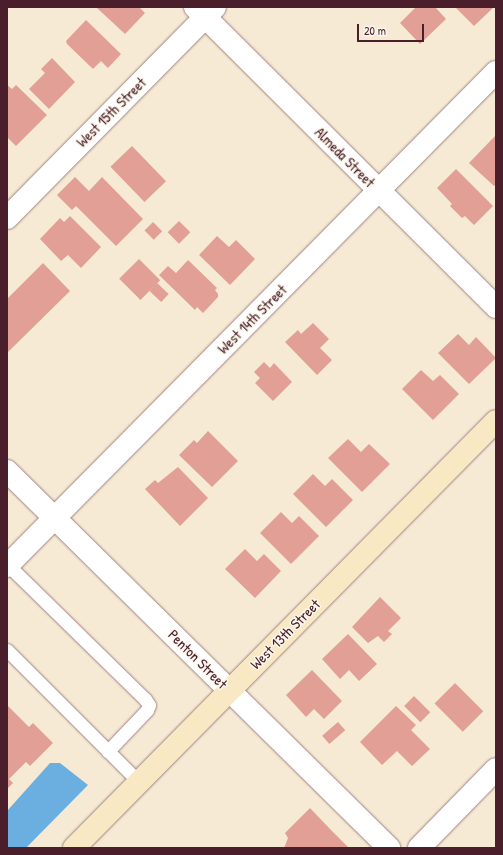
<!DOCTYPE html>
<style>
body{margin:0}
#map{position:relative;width:503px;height:855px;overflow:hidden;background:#f6ead5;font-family:"Patrick Hand",sans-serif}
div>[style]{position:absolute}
.water>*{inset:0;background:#6bafe0}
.building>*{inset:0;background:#e19f95;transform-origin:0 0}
.roads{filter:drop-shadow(0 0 1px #a08480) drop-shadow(0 0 1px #a08480)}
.lane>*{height:13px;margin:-6.5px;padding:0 6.5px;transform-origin:6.5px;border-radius:6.5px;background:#fff}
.street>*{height:22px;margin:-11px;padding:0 11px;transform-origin:11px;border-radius:11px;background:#fff}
.secondary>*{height:22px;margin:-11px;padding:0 11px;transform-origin:11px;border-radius:11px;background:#f8e8c3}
span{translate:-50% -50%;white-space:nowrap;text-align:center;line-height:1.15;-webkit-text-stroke:3px #fbf7ec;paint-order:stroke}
.street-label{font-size:15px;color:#4a1f2b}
.frame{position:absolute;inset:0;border:8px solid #4a1f2b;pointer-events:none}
.scale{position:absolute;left:357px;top:24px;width:67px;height:18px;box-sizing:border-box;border:2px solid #4a1f2b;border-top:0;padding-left:5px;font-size:12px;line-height:14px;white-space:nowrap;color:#4a1f2b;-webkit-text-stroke:3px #fbf7ec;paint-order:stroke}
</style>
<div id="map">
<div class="water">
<i style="clip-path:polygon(50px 763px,60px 763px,88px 785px,26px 848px,7px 848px,7px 811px)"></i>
</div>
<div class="building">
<i style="clip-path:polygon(96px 7px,139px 7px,145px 13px,125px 34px)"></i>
<i style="clip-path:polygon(416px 7px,435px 7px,446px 19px,420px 44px,400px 23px)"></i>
<i style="clip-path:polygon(455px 7px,494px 7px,474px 26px)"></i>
<i style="clip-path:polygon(86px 20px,121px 54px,108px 68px,101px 61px,93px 69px,67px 44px,66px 41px)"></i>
<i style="clip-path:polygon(52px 58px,75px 82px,49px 109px,29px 89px,45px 73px,41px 69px)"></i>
<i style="clip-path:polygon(7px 85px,12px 89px,16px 85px,47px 115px,16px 146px,7px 137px)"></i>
<i style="clip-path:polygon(495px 136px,496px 184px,494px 186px,469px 163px)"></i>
<i style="left:132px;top:146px;width:49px;height:30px;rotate:46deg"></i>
<i style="clip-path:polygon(456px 169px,493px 206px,474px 225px,465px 216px,462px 218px,450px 206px,452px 204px,437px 188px)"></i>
<i style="clip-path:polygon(75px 177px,89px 191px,102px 177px,143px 219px,116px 246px,76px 206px,72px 210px,57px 195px)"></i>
<i style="clip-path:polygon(70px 216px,101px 247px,81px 268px,68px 255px,61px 261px,40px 239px,60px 218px,64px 222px)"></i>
<i style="left:179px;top:221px;width:16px;height:16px;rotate:45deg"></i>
<i style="left:153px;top:222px;width:13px;height:12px;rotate:45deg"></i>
<i style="clip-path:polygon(217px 236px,229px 247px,236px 240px,255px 259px,230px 285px,199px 255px)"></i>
<i style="left:139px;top:259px;width:30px;height:28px;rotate:45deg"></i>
<i style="clip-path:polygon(188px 260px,217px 288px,215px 290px,218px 294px,218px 297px,203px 313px,197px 307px,195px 310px,159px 275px,168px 266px,176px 273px)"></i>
<i style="clip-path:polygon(43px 263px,70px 291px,7px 353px,7px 299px)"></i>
<i style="left:157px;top:283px;width:16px;height:11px;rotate:43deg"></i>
<i style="clip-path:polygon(313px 323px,329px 339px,320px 348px,332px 360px,317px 375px,285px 342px,298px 330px,301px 334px)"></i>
<i style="clip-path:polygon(458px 334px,469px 345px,476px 337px,496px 358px,469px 384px,438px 353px)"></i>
<i style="clip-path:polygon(264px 362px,270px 368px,274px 363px,292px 382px,273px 401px,255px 383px,260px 378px,254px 372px)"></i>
<i style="clip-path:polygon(421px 370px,433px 381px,440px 375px,459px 394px,433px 420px,402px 389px)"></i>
<i style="clip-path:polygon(208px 431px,238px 461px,212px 487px,179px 455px,194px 440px,197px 443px)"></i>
<i style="clip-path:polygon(348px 439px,361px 452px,369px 444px,390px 464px,362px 492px,328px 458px)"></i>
<i style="clip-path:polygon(178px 467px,208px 498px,180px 526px,145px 489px,155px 480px,158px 483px)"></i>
<i style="clip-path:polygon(313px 474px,325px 486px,332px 479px,353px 500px,326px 527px,293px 494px)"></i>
<i style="clip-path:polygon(281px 512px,292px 523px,299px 516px,319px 536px,291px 564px,260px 533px)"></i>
<i style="clip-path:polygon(245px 549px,257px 561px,264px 554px,281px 571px,255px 598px,225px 569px)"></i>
<i style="clip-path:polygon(380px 597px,401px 618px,388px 631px,392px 634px,384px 642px,378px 636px,368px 643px,352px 627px)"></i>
<i style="clip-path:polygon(348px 634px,377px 664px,359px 681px,349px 670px,340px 679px,322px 659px)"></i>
<i style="clip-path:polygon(312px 670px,342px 701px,324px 719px,314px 709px,306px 717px,286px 695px)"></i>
<i style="left:455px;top:683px;width:40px;height:29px;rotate:45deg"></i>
<i style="left:414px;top:696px;width:23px;height:14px;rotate:45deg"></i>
<i style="clip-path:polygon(7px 705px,29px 727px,33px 723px,53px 743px,30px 766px,26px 762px,9px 779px,13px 783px,7px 789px)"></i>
<i style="clip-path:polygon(396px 706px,416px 725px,411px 730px,430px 749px,412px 766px,397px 751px,382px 765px,360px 742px)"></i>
<i style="left:338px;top:722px;width:11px;height:21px;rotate:49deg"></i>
<i style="clip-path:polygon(310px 808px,330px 829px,349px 848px,284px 848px,288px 838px,285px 833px)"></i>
</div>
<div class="roads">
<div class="lane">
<i style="left:8px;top:565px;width:192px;rotate:44.4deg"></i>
<i style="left:145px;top:699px;width:7px;rotate:56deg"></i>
<i style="left:149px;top:705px;width:5px;rotate:112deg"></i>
<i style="left:147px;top:710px;width:57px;rotate:133.6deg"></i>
<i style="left:7px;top:650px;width:187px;rotate:45deg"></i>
</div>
<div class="street">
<i style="left:195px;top:7px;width:425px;rotate:44.9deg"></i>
<i style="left:7px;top:218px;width:296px;rotate:-45.4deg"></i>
<i style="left:7px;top:471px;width:537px;rotate:44.62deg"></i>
<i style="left:7px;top:566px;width:695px;rotate:-45.29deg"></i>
<i style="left:419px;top:848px;width:110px;rotate:-45.7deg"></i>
</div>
<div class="secondary">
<i style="left:74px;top:848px;width:600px;rotate:-45.34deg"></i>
</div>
</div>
<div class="street-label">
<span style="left:111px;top:112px;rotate:-45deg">West 15th Street</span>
<span style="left:345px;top:157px;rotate:45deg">Almeda Street</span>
<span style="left:252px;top:319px;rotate:-45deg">West 14th Street</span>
<span style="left:285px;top:634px;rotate:-45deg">West 13th Street</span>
<span style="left:198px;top:659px;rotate:45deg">Penton Street</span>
</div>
<div class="frame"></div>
<div class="scale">20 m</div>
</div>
